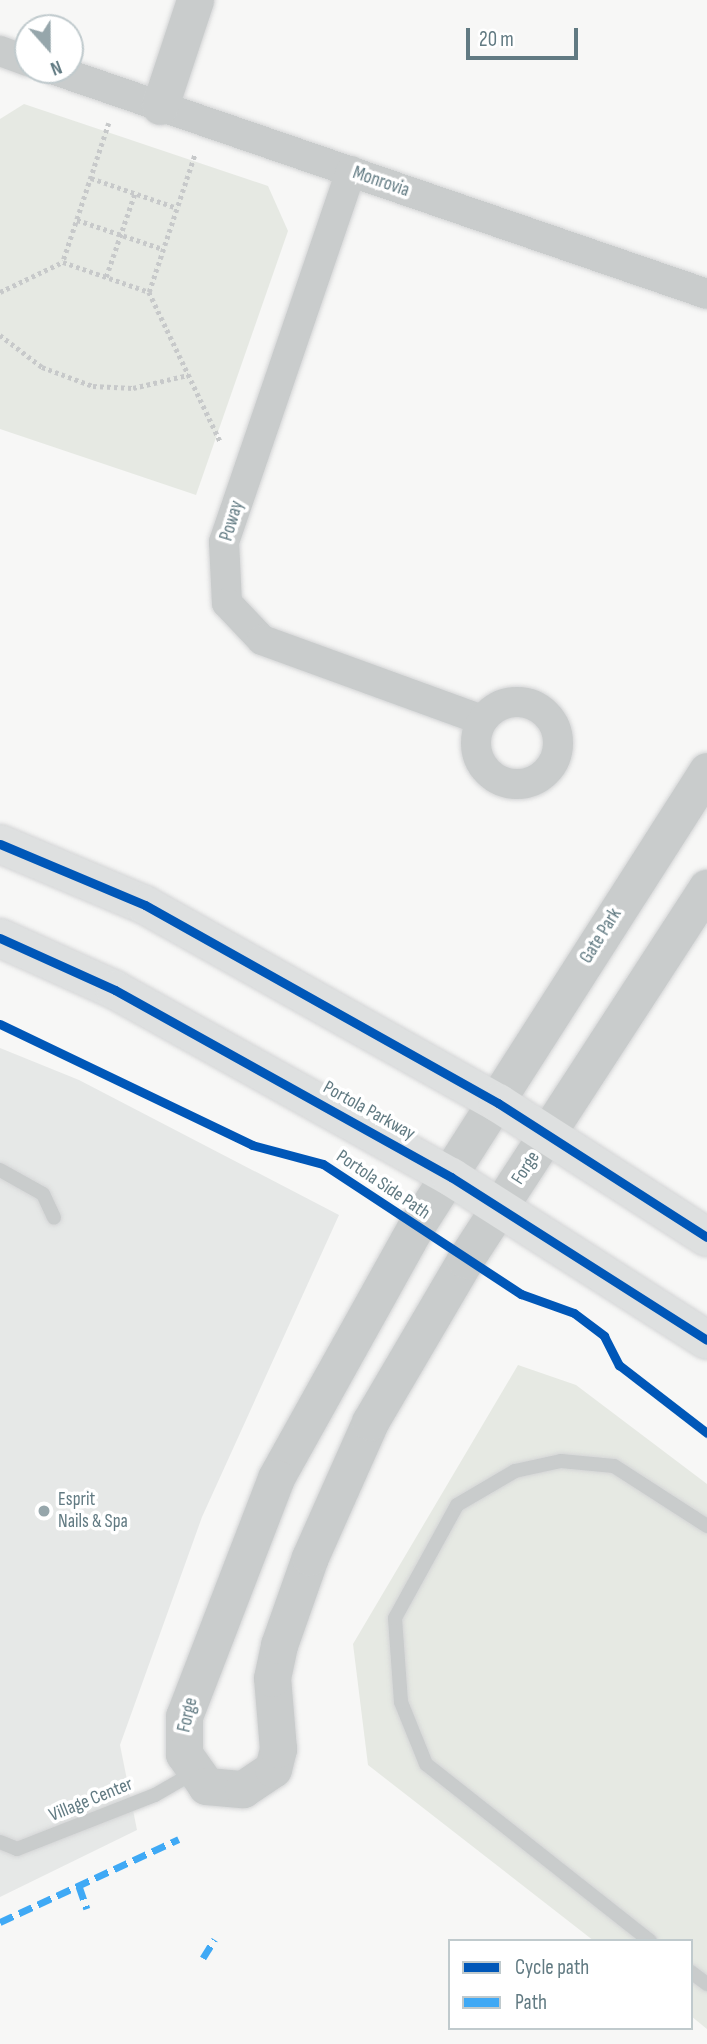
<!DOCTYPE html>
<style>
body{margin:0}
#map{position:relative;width:707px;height:2044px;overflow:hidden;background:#f7f7f6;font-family:"Sofia Sans Condensed",sans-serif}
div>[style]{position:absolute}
.built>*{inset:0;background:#e6e8e7}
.green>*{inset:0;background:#e6e9e3}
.path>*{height:4.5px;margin-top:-2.25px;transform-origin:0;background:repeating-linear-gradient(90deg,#c7c9ca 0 3.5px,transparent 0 7px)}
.roads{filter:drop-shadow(0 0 2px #d4d5d6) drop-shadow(0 0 2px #d4d5d6)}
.service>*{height:14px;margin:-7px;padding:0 7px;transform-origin:7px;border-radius:7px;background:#c9cccc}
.minor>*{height:30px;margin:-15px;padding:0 15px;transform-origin:15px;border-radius:15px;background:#c9cccc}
.minor>.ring{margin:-15px;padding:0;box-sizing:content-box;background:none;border:30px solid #c9cccc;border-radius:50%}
.tertiary>*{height:37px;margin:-18.5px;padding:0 18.5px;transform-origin:18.5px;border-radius:18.5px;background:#c9cccc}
.primary>*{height:38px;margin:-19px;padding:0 19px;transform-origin:19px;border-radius:19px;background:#dee0e0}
.quiet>*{height:7px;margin-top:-3.5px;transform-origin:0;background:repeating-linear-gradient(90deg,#3fa9f5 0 14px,transparent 0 21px)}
.cycleway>*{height:9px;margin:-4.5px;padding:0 4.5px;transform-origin:4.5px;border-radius:4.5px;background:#0057b8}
.dots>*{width:19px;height:19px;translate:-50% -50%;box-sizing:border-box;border:4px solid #fff;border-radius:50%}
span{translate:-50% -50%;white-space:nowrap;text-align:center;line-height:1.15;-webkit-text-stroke:7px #fff;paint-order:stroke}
.street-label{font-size:19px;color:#617a82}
.poi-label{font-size:19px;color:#617a82}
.left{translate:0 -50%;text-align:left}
.legend{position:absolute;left:448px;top:1939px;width:245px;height:91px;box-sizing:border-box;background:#fff;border:2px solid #c0cacd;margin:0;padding:9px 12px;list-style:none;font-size:21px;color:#617a82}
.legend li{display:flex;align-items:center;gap:14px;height:35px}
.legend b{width:35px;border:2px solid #c0cacd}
.north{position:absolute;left:14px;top:14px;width:70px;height:70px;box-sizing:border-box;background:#fff;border:2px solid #c0cacd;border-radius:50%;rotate:159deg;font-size:19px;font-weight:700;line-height:28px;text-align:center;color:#617a82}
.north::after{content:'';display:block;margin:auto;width:24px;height:32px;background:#96a6ab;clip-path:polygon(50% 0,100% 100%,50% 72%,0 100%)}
.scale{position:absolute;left:466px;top:28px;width:112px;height:32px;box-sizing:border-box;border:4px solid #617a82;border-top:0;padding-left:9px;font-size:21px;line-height:24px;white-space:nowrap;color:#617a82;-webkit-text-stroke:5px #fff;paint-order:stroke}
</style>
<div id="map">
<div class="built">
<i style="clip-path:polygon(0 1048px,79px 1080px,339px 1215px,202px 1517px,120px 1745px,137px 1830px,0 1897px)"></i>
</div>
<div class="green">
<i style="clip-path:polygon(24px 104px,268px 186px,288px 231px,196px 495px,0 429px,0 119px)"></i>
<i style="clip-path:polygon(518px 1365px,576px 1385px,707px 1484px,707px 2029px,691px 2016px,691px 1941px,594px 1941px,368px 1765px,353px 1644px)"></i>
</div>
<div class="path">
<i style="left:109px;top:123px;width:146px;rotate:108.3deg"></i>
<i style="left:63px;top:262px;width:91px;rotate:19.2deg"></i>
<i style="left:149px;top:292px;width:145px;rotate:-71.6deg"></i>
<i style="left:91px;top:178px;width:91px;rotate:19.2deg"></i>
<i style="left:77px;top:220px;width:91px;rotate:18.6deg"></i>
<i style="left:106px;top:277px;width:89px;rotate:-71deg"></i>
<i style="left:0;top:292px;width:70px;rotate:-25.5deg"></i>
<i style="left:149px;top:292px;width:167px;rotate:64.5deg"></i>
<i style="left:0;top:335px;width:53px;rotate:37.3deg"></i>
<i style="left:42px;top:367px;width:54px;rotate:20.4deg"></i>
<i style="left:93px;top:386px;width:40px;rotate:2.9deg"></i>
<i style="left:133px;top:388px;width:57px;rotate:-13.3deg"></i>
</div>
<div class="roads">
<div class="service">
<i style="left:0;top:1170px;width:49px;rotate:29.2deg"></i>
<i style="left:43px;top:1194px;width:26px;rotate:65deg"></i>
<i style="left:0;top:1842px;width:18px;rotate:22deg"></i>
<i style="left:17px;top:1849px;width:148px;rotate:-21.4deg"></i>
<i style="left:155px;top:1795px;width:44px;rotate:-30.1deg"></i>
<i style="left:650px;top:1941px;width:285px;rotate:-141.7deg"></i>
<i style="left:426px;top:1764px;width:67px;rotate:-112deg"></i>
<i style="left:401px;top:1702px;width:84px;rotate:-94.1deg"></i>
<i style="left:395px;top:1618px;width:129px;rotate:-61.2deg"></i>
<i style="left:457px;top:1505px;width:67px;rotate:-30.4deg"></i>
<i style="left:515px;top:1471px;width:47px;rotate:-12.3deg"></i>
<i style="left:561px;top:1461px;width:53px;rotate:5.4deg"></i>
<i style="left:614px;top:1466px;width:111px;rotate:32.8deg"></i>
<i style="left:691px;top:1972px;width:20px;rotate:37deg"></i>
</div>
<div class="minor">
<i style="left:0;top:51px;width:30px;rotate:20deg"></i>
<i style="left:55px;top:70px;width:689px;rotate:18.96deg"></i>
<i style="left:351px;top:171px;width:392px;rotate:108.9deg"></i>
<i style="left:224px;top:542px;width:61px;rotate:87.2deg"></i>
<i style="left:227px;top:603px;width:51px;rotate:46.6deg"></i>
<i style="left:262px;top:640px;width:234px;rotate:20deg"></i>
<i class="ring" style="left:476px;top:702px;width:52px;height:52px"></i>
</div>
<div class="tertiary">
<i style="left:160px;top:106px;width:112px;rotate:-71.7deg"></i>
<i style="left:707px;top:771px;width:542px;rotate:122.58deg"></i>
<i style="left:415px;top:1228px;width:286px;rotate:119.1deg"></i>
<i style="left:276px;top:1478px;width:255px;rotate:111.1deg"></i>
<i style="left:184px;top:1716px;width:38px;rotate:90deg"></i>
<i style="left:184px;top:1754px;width:39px;rotate:55deg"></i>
<i style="left:206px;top:1786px;width:37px;rotate:5deg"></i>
<i style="left:243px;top:1789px;width:36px;rotate:-34deg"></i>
<i style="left:273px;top:1769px;width:21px;rotate:-76deg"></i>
<i style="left:278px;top:1749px;width:71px;rotate:-94.8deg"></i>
<i style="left:272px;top:1678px;width:34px;rotate:-78deg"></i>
<i style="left:279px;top:1645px;width:93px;rotate:-70.6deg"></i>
<i style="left:310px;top:1557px;width:148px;rotate:-66deg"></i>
<i style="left:370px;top:1422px;width:188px;rotate:-59.6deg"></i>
<i style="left:465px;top:1260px;width:444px;rotate:-57deg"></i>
</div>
<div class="primary">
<i style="left:0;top:844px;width:157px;rotate:22.8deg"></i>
<i style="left:145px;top:905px;width:405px;rotate:29.3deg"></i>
<i style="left:498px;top:1103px;width:248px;rotate:32.7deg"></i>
<i style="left:0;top:938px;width:126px;rotate:24.3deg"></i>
<i style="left:115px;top:990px;width:385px;rotate:29.1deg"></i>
<i style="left:451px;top:1177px;width:303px;rotate:32.5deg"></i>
</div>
</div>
<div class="quiet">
<i style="left:79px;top:1886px;width:24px;rotate:71deg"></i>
<i style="left:0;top:1922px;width:197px;rotate:-24.9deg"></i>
<i style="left:203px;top:1958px;width:22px;rotate:-58deg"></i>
</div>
<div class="cycleway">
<i style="left:0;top:844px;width:157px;rotate:22.8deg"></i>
<i style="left:145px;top:905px;width:405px;rotate:29.3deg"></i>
<i style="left:498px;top:1103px;width:248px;rotate:32.7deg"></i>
<i style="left:0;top:938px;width:126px;rotate:24.3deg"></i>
<i style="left:115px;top:990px;width:385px;rotate:29.1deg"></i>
<i style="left:451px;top:1177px;width:303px;rotate:32.5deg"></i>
<i style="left:0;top:1024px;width:280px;rotate:25.6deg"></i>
<i style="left:252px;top:1145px;width:73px;rotate:15deg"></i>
<i style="left:323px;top:1164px;width:237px;rotate:33.3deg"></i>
<i style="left:521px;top:1294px;width:56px;rotate:19.7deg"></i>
<i style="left:574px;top:1313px;width:38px;rotate:37deg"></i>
<i style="left:604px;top:1336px;width:33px;rotate:63deg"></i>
<i style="left:619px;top:1365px;width:111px;rotate:37.7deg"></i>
</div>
<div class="dots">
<i style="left:44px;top:1511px;background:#96a6ab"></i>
</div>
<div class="street-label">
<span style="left:381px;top:182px;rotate:19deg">Monrovia</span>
<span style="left:232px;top:521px;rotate:-73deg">Poway</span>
<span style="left:601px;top:936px;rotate:-58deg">Gate Park</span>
<span style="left:369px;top:1111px;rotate:29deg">Portola Parkway</span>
<span style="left:526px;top:1168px;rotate:-57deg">Forge</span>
<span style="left:383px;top:1185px;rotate:34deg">Portola Side Path</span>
<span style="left:188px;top:1715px;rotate:-77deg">Forge</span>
<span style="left:91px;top:1800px;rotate:-22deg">Village Center</span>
</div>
<div class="poi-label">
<span class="left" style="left:58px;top:1511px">Esprit<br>Nails &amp; Spa</span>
</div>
<ul class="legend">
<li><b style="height:9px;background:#0057b8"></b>Cycle path</li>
<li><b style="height:9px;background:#3fa9f5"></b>Path</li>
</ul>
<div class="north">N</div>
<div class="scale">20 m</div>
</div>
